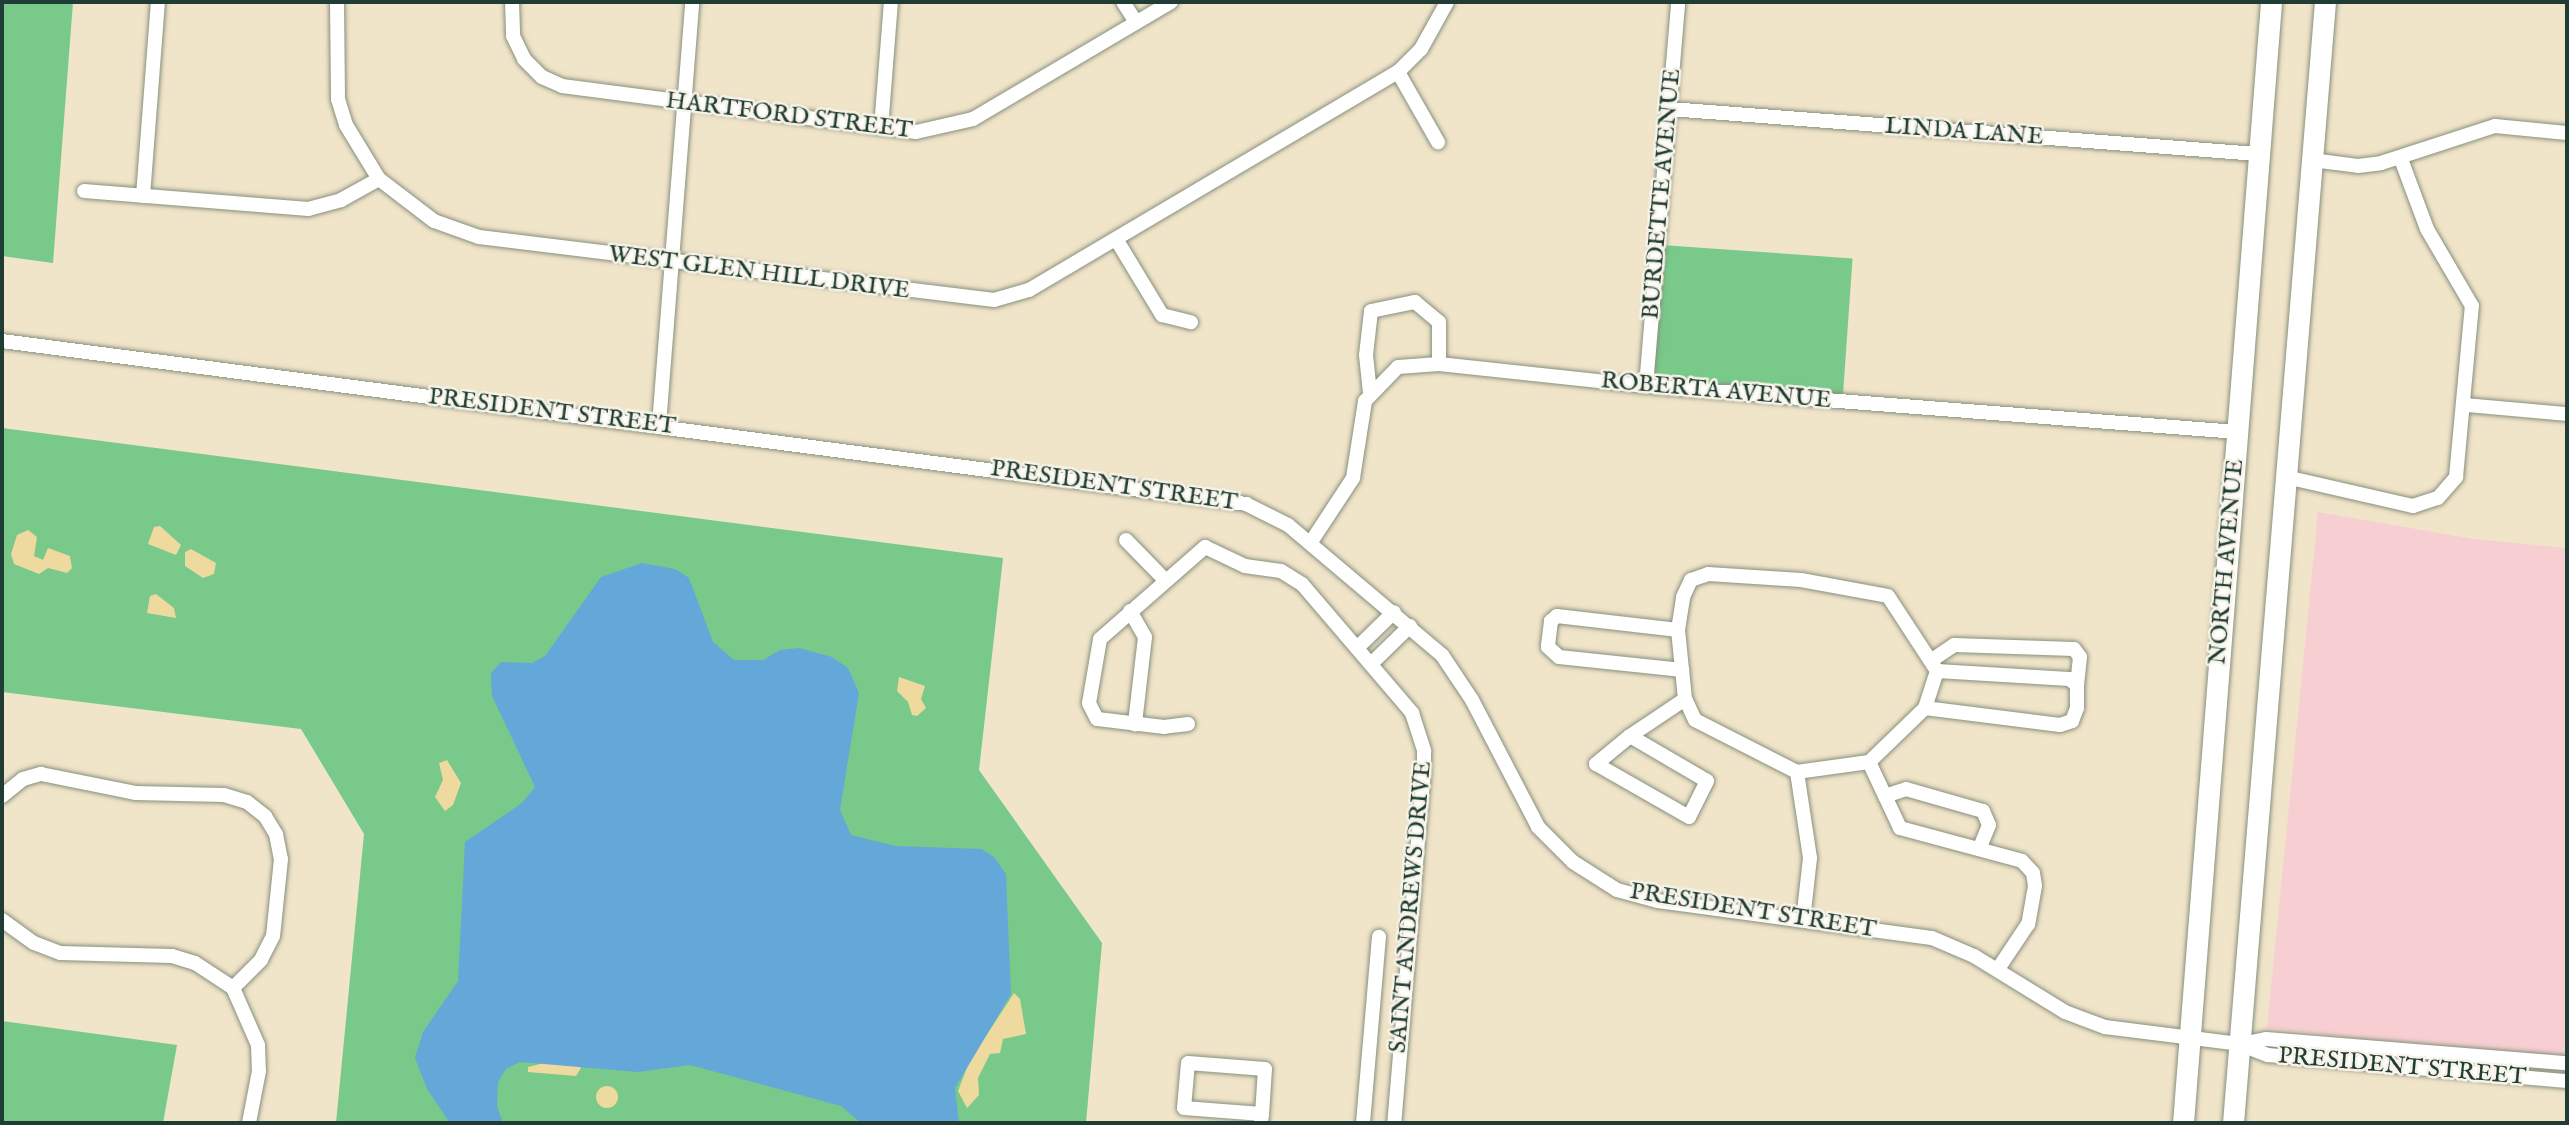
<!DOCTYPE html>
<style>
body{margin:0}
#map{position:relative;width:2569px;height:1125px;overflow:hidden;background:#f0e4c9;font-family:"IM FELL English",serif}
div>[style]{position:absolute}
.built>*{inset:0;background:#f7cfd2}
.green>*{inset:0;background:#78c98a;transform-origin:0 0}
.sand>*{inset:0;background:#eeda9e}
.round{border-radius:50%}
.water>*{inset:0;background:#63a8d9}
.roads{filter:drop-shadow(0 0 2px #88907e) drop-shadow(0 0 2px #88907e)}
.street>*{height:14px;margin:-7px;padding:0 7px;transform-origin:7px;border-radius:7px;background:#fff}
.primary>*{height:21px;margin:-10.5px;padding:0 10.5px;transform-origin:10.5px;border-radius:10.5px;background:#fff}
span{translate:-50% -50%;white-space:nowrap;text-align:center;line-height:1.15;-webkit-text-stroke:5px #f7f3e8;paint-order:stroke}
.street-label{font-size:24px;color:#1f3d34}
.frame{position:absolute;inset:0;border:4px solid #1f3d34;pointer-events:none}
</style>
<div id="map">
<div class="built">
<i style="clip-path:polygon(2318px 512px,2474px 539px,2567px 548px,2567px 1063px,2267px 1028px)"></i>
</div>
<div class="green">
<i style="clip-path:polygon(2px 2px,73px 2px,53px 263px,2px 256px)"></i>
<i style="left:1661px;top:245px;width:192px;height:138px;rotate:4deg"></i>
<i style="clip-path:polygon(2px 428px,1003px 558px,979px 770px,1102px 943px,1086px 1123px,336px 1123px,364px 834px,301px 729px,2px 692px)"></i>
<i style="clip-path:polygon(2px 1021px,177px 1045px,163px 1123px,2px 1123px)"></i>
</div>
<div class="sand">
<i style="clip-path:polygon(160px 526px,181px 545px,176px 555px,148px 544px,154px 527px)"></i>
<i style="clip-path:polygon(28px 530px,37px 537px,34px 556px,43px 560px,48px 548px,70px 556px,72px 568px,67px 573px,48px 568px,39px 574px,14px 564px,11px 554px,17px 535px)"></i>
<i style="clip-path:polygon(191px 549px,216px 563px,214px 574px,203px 578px,185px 566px,185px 552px)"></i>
<i style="clip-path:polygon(156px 594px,174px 608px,176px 618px,147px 613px,150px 596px)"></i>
<i style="clip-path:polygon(899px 677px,925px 686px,921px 699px,926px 708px,917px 716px,912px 715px,908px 702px,897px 691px)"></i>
<i style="clip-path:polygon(447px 760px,461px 783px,453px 805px,445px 811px,435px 797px,443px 780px,439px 763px)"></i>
<i style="clip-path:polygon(1014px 993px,1020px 999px,1026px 1034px,1003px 1039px,1000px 1053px,990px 1054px,978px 1078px,979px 1095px,967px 1108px,958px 1091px,969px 1062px)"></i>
<i style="clip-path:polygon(548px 1062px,578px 1065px,581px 1068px,576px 1076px,528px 1072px,528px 1067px)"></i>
<i class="round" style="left:596px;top:1086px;width:22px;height:22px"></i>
</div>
<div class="water">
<i style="clip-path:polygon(642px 563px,675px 569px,689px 578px,713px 642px,734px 660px,763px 660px,780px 650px,799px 648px,832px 657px,848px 668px,859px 693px,840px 810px,851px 835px,895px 846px,981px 849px,994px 857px,1006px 874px,1011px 994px,955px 1088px,959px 1123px,861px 1123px,841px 1106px,690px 1065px,638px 1072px,520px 1062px,506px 1069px,498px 1082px,497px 1106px,503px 1123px,450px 1123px,427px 1089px,415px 1058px,423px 1032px,458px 981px,465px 842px,522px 803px,535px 787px,492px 696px,491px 673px,501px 662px,532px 663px,545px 656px,601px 577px)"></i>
</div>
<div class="roads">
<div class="street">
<i style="left:337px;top:2px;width:97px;rotate:89.4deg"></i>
<i style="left:338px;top:99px;width:27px;rotate:73deg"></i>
<i style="left:346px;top:125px;width:63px;rotate:58.6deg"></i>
<i style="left:512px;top:2px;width:34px;rotate:88deg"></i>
<i style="left:513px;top:36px;width:25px;rotate:64deg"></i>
<i style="left:524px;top:59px;width:25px;rotate:45deg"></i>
<i style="left:542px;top:77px;width:22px;rotate:24deg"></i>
<i style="left:562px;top:86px;width:357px;rotate:7.4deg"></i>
<i style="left:916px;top:132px;width:58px;rotate:-12.8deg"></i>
<i style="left:973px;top:119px;width:230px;rotate:-30.6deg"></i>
<i style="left:1123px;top:2px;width:24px;rotate:57deg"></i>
<i style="left:1398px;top:72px;width:81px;rotate:60.3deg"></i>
<i style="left:1670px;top:109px;width:590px;rotate:4.38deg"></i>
<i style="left:881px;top:128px;width:126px;rotate:-85.5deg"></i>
<i style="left:2312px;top:160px;width:46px;rotate:7.4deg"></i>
<i style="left:2358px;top:166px;width:23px;rotate:-7deg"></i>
<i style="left:2381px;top:163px;width:120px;rotate:-18deg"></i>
<i style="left:2495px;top:126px;width:72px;rotate:5.6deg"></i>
<i style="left:84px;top:191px;width:225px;rotate:4.6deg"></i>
<i style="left:308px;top:209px;width:34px;rotate:-15deg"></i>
<i style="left:341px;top:200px;width:43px;rotate:-28.9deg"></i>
<i style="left:379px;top:179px;width:69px;rotate:37.4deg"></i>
<i style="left:434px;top:221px;width:48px;rotate:19.6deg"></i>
<i style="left:479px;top:237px;width:519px;rotate:6.97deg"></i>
<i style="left:994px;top:300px;width:36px;rotate:-16deg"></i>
<i style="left:1029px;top:290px;width:429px;rotate:-30.6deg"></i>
<i style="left:1398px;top:72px;width:33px;rotate:-45deg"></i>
<i style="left:1421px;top:49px;width:54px;rotate:-61deg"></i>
<i style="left:143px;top:196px;width:195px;rotate:-85.6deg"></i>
<i style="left:1116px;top:239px;width:89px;rotate:58.8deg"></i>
<i style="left:1162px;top:315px;width:30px;rotate:14deg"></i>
<i style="left:2px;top:341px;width:1255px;rotate:7.46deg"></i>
<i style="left:1246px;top:504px;width:47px;rotate:26.6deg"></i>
<i style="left:1288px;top:525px;width:202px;rotate:40.2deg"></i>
<i style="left:1442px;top:655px;width:54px;rotate:56.3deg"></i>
<i style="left:1472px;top:700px;width:143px;rotate:62.5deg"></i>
<i style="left:1538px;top:827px;width:49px;rotate:45deg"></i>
<i style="left:1573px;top:862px;width:52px;rotate:32.5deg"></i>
<i style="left:1617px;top:890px;width:42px;rotate:15deg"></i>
<i style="left:1658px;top:901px;width:276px;rotate:7.7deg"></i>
<i style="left:1932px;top:938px;width:46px;rotate:23.2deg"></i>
<i style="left:1974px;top:956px;width:107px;rotate:31.6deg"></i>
<i style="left:2065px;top:1012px;width:43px;rotate:20.6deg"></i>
<i style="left:2105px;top:1027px;width:135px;rotate:7.2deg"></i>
<i style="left:2239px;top:1044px;width:31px;rotate:21deg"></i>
<i style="left:2268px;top:1055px;width:300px;rotate:5deg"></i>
<i style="left:1646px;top:386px;width:385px;rotate:-85.2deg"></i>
<i style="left:1370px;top:393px;width:38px;rotate:-96deg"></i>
<i style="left:1366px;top:355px;width:44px;rotate:-83.5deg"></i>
<i style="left:1371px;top:311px;width:45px;rotate:-11.6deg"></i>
<i style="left:1415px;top:302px;width:31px;rotate:40deg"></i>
<i style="left:1439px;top:322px;width:42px;rotate:90deg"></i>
<i style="left:2466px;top:405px;width:101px;rotate:5.1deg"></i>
<i style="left:659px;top:425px;width:424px;rotate:-85.5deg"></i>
<i style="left:2286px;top:477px;width:130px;rotate:12.9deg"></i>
<i style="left:2413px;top:506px;width:26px;rotate:-18deg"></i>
<i style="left:2438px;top:498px;width:28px;rotate:-49deg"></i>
<i style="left:2456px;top:477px;width:172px;rotate:-84.7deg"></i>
<i style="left:2472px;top:306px;width:89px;rotate:-120.3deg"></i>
<i style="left:2427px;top:229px;width:75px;rotate:-110.4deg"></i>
<i style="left:1126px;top:540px;width:57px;rotate:45.7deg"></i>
<i style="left:1311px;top:542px;width:77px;rotate:-56.7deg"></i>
<i style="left:1353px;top:478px;width:78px;rotate:-81.1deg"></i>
<i style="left:1365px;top:401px;width:47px;rotate:-45.9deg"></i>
<i style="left:1398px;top:367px;width:41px;rotate:-4.2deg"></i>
<i style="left:1439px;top:364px;width:208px;rotate:6.1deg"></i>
<i style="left:1646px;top:386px;width:593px;rotate:4.45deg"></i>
<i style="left:1708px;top:574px;width:93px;rotate:3.7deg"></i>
<i style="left:1801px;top:580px;width:88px;rotate:10.4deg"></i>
<i style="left:1888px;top:596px;width:90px;rotate:56.8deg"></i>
<i style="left:1937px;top:671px;width:39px;rotate:108deg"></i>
<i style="left:1925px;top:708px;width:78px;rotate:136deg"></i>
<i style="left:1869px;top:762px;width:73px;rotate:172.1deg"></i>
<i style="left:1797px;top:772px;width:114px;rotate:-153deg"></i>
<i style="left:1695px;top:720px;width:23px;rotate:-115deg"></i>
<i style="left:1685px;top:699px;width:69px;rotate:-95.8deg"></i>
<i style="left:1678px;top:630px;width:33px;rotate:-81deg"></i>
<i style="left:1683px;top:597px;width:19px;rotate:-65deg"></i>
<i style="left:1691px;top:580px;width:18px;rotate:-19deg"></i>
<i style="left:1130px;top:611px;width:30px;rotate:60deg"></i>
<i style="left:1145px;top:637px;width:88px;rotate:96.6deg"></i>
<i style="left:1678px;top:630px;width:122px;rotate:-173.4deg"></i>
<i style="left:1557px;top:616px;width:8px;rotate:140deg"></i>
<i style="left:1551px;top:621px;width:26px;rotate:97deg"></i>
<i style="left:1548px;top:647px;width:15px;rotate:42deg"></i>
<i style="left:1559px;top:657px;width:124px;rotate:6deg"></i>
<i style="left:1358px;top:647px;width:50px;rotate:-44.2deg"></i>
<i style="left:1932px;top:660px;width:27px;rotate:-34deg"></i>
<i style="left:1954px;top:645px;width:120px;rotate:1.9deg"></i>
<i style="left:2074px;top:649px;width:10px;rotate:53deg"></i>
<i style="left:2080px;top:657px;width:28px;rotate:96deg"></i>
<i style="left:1372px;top:663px;width:53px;rotate:-44.2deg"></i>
<i style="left:1925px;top:708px;width:136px;rotate:7.2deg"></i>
<i style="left:2060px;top:725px;width:13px;rotate:-18deg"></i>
<i style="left:2072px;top:721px;width:14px;rotate:-69deg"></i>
<i style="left:2077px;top:708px;width:23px;rotate:-90deg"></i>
<i style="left:2077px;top:685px;width:10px;rotate:-143deg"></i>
<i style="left:2069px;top:679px;width:132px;rotate:-176.5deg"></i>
<i style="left:1188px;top:724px;width:24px;rotate:173deg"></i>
<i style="left:1164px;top:727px;width:67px;rotate:-173.2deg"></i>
<i style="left:1097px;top:719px;width:18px;rotate:-117deg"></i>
<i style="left:1089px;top:703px;width:65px;rotate:-80.2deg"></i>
<i style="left:1100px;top:639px;width:140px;rotate:-41.2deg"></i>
<i style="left:1205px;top:547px;width:44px;rotate:25.4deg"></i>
<i style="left:1245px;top:566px;width:36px;rotate:8deg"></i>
<i style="left:1281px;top:571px;width:25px;rotate:32deg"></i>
<i style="left:1302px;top:584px;width:170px;rotate:49.5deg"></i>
<i style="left:1412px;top:713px;width:40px;rotate:72deg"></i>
<i style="left:1424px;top:751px;width:18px;rotate:90deg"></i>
<i style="left:1424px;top:769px;width:355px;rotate:94.8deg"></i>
<i style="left:1630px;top:736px;width:89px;rotate:30.3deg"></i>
<i style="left:1707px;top:781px;width:40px;rotate:116.6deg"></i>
<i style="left:1689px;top:817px;width:107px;rotate:-150.3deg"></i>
<i style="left:1596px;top:764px;width:44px;rotate:-39.5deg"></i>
<i style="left:1630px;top:736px;width:66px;rotate:-33.9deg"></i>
<i style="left:1869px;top:762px;width:73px;rotate:64.8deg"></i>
<i style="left:1900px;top:828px;width:126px;rotate:15.1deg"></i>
<i style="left:2022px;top:861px;width:16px;rotate:47deg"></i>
<i style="left:2033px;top:873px;width:13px;rotate:81deg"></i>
<i style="left:2035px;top:886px;width:39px;rotate:100deg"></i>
<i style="left:2028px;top:924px;width:54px;rotate:123.7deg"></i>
<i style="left:1797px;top:772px;width:87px;rotate:81.4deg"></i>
<i style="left:1810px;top:858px;width:62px;rotate:96.4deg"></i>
<i style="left:2px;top:796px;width:27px;rotate:-39deg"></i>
<i style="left:23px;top:779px;width:19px;rotate:-16deg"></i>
<i style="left:41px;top:774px;width:96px;rotate:11.4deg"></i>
<i style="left:135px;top:793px;width:89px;rotate:1.3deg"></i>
<i style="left:224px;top:795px;width:24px;rotate:17deg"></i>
<i style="left:247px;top:802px;width:23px;rotate:38deg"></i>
<i style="left:265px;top:816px;width:21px;rotate:59deg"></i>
<i style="left:276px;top:834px;width:25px;rotate:79deg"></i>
<i style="left:281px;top:859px;width:77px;rotate:95.9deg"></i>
<i style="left:273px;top:936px;width:27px;rotate:117deg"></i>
<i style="left:261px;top:960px;width:40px;rotate:135deg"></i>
<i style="left:1885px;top:796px;width:22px;rotate:-18deg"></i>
<i style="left:1906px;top:789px;width:80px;rotate:15.9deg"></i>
<i style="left:1983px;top:811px;width:15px;rotate:67deg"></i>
<i style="left:1989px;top:825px;width:24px;rotate:112deg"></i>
<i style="left:2px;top:920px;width:39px;rotate:36deg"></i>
<i style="left:34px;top:943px;width:28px;rotate:21deg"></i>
<i style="left:60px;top:953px;width:112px;rotate:1.5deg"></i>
<i style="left:172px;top:956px;width:24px;rotate:17deg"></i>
<i style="left:195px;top:963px;width:45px;rotate:33.3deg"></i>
<i style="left:233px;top:988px;width:62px;rotate:66.3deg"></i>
<i style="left:258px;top:1045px;width:26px;rotate:88deg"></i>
<i style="left:259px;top:1071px;width:53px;rotate:100.9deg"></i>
<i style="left:2241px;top:1044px;width:25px;rotate:-11deg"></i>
<i style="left:2266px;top:1039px;width:302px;rotate:4.6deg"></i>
<i style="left:1261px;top:1123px;width:9px;rotate:-84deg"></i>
<i style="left:1262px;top:1114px;width:45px;rotate:-86.2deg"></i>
<i style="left:1265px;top:1069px;width:77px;rotate:-175.5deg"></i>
<i style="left:1188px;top:1063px;width:45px;rotate:95.1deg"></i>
<i style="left:1184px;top:1108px;width:78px;rotate:4.4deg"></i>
<i style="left:1363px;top:1123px;width:187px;rotate:-85.1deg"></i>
</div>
<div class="primary">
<i style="left:2183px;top:1123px;width:1124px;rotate:-85.51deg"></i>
<i style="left:2233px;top:1123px;width:1125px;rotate:-85.31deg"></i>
</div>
</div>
<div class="street-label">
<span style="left:789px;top:116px;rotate:7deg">HARTFORD STREET</span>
<span style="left:1964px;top:132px;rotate:4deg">LINDA LANE</span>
<span style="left:1662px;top:194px;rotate:-85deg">BURDETTE AVENUE</span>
<span style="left:759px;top:273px;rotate:7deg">WEST GLEN HILL DRIVE</span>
<span style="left:1716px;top:391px;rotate:5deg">ROBERTA AVENUE</span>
<span style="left:552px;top:412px;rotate:7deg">PRESIDENT STREET</span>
<span style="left:1114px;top:486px;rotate:8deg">PRESIDENT STREET</span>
<span style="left:2227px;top:562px;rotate:-85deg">NORTH AVENUE</span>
<span style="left:1411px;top:907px;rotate:-85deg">SAINT ANDREWS DRIVE</span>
<span style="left:1753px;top:911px;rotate:9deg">PRESIDENT STREET</span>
<span style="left:2402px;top:1067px;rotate:5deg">PRESIDENT STREET</span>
</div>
<div class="frame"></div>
</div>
